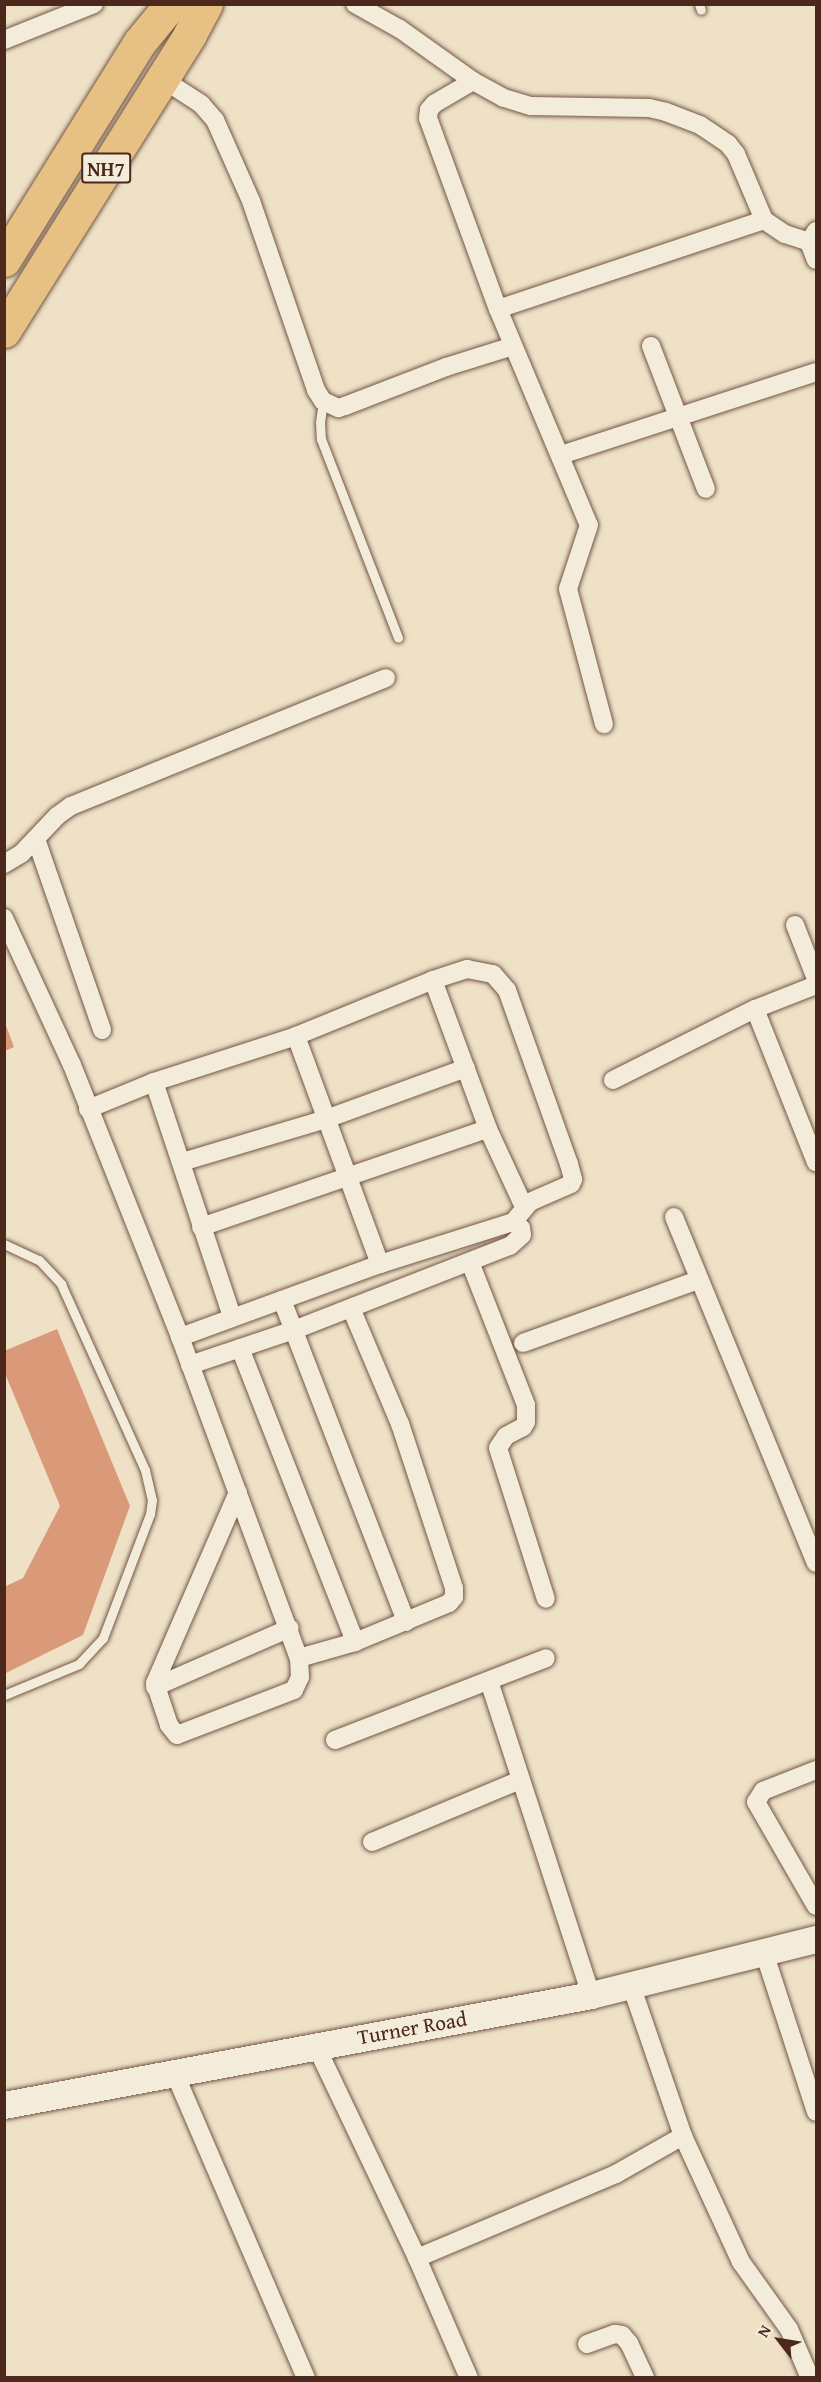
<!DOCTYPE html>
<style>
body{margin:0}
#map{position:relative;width:821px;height:2382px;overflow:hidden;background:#eee1c6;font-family:"Gentium Book Plus",serif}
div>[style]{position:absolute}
.building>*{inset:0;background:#da9a7a}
.roads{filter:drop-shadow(0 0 2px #745646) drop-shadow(0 0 2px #745646)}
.lane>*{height:9px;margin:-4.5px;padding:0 4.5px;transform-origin:4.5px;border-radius:4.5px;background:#f4ecda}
.street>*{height:18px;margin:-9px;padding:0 9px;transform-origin:9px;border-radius:9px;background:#f4ecda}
.secondary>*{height:27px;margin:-13.5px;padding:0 13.5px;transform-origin:13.5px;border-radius:13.5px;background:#f4ecda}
.highway>*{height:33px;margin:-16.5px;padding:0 16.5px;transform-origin:16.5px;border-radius:16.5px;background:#e7c083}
span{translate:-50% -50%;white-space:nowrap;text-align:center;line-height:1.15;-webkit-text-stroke:6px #f4ecda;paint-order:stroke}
.shield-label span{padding:2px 4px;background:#f4ecda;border:2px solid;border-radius:4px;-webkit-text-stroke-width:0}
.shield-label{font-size:20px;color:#4b281b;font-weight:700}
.street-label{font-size:21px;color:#4b281b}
.frame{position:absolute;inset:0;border:6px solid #4b281b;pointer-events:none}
.north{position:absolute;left:749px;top:2310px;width:60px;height:60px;-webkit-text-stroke:4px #f4ecda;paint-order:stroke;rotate:301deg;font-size:16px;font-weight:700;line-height:24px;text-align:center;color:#4b281b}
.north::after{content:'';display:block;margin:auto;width:21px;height:27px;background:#4b281b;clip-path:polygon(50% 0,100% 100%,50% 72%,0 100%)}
</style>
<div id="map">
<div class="building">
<i style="clip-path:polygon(5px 1023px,14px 1047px,5px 1051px)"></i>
<i style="clip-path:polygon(57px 1329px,130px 1506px,83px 1635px,4px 1674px,4px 1587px,23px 1578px,60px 1506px,4px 1371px,4px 1351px)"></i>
</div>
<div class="roads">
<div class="lane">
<i style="left:699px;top:4px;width:6px;rotate:72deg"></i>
<i style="left:323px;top:401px;width:21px;rotate:98deg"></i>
<i style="left:320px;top:422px;width:17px;rotate:87deg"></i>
<i style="left:321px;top:439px;width:213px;rotate:68.8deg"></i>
<i style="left:4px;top:1244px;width:38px;rotate:25deg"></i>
<i style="left:39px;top:1260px;width:33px;rotate:47deg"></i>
<i style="left:61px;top:1284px;width:204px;rotate:65.7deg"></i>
<i style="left:145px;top:1470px;width:31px;rotate:77deg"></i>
<i style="left:152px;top:1500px;width:14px;rotate:98deg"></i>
<i style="left:150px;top:1514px;width:133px;rotate:110.8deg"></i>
<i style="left:103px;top:1638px;width:35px;rotate:133deg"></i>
<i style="left:79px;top:1664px;width:81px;rotate:157.5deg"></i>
</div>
<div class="street">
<i style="left:355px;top:4px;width:51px;rotate:29.1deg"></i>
<i style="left:400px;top:29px;width:90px;rotate:35.5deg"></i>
<i style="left:473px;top:81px;width:35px;rotate:29deg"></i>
<i style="left:504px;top:98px;width:28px;rotate:17deg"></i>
<i style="left:531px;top:106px;width:118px;rotate:1deg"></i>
<i style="left:649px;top:108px;width:17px;rotate:13deg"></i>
<i style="left:666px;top:112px;width:36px;rotate:21deg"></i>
<i style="left:700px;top:125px;width:34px;rotate:34deg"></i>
<i style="left:728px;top:144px;width:13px;rotate:51deg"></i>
<i style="left:736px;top:154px;width:72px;rotate:67deg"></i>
<i style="left:764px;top:220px;width:25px;rotate:34deg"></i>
<i style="left:785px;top:234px;width:25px;rotate:18deg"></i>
<i style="left:4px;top:40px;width:97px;rotate:-21.8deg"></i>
<i style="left:161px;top:78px;width:48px;rotate:33deg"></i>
<i style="left:201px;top:104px;width:21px;rotate:49deg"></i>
<i style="left:215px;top:120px;width:89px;rotate:66deg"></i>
<i style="left:251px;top:201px;width:200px;rotate:71deg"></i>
<i style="left:316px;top:390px;width:13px;rotate:58deg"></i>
<i style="left:323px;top:401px;width:17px;rotate:25deg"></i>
<i style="left:338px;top:408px;width:7px;rotate:-16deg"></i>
<i style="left:345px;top:406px;width:108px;rotate:-21.1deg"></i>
<i style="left:446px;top:367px;width:70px;rotate:-17.4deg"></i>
<i style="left:473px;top:81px;width:45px;rotate:149.5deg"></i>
<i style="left:434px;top:104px;width:8px;rotate:130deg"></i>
<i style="left:429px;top:110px;width:8px;rotate:97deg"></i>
<i style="left:428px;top:118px;width:203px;rotate:69.9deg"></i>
<i style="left:498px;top:309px;width:280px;rotate:-18.5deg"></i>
<i style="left:816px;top:231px;width:13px;rotate:122deg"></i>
<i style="left:809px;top:242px;width:19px;rotate:69deg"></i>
<i style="left:498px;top:309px;width:234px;rotate:67.2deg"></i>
<i style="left:589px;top:525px;width:67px;rotate:108.2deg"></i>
<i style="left:568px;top:589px;width:140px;rotate:75.1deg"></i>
<i style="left:651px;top:346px;width:153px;rotate:69deg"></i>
<i style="left:561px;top:455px;width:268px;rotate:-18deg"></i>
<i style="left:36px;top:839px;width:202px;rotate:70.9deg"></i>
<i style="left:4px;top:864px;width:21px;rotate:-31deg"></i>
<i style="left:22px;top:853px;width:51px;rotate:-46.6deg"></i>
<i style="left:57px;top:816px;width:17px;rotate:-36deg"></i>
<i style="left:71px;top:806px;width:340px;rotate:-22.1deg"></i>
<i style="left:4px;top:918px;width:162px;rotate:65.2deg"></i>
<i style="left:72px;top:1065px;width:293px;rotate:68.3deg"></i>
<i style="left:180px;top:1337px;width:342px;rotate:69.7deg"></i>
<i style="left:299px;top:1658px;width:19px;rotate:87deg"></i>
<i style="left:300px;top:1677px;width:14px;rotate:115deg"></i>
<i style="left:294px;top:1690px;width:125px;rotate:159deg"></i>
<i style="left:177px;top:1735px;width:13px;rotate:-129deg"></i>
<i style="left:169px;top:1725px;width:44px;rotate:-108.4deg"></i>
<i style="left:155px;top:1683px;width:208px;rotate:-66.5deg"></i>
<i style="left:795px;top:925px;width:58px;rotate:68.7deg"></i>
<i style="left:433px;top:980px;width:159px;rotate:69.7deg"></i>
<i style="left:488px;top:1129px;width:86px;rotate:65.2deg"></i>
<i style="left:755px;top:1009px;width:165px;rotate:68.3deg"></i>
<i style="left:296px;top:1036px;width:243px;rotate:69.8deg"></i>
<i style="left:613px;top:1080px;width:159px;rotate:-26.6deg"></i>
<i style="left:755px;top:1009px;width:66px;rotate:-21.5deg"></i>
<i style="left:154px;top:1082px;width:248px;rotate:71.6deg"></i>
<i style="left:88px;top:1109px;width:71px;rotate:-22.2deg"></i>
<i style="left:154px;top:1082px;width:149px;rotate:-17.9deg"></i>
<i style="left:296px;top:1036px;width:148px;rotate:-22.2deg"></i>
<i style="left:433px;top:980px;width:36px;rotate:-18deg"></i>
<i style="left:467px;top:969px;width:26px;rotate:11deg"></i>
<i style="left:493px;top:974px;width:21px;rotate:49deg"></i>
<i style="left:507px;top:990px;width:185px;rotate:70.4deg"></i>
<i style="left:569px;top:1164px;width:16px;rotate:75deg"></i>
<i style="left:573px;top:1179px;width:5px;rotate:112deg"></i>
<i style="left:571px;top:1184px;width:45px;rotate:156.3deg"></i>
<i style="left:530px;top:1202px;width:26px;rotate:130deg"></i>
<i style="left:513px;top:1222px;width:139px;rotate:162.5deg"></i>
<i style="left:380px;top:1264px;width:213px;rotate:159.9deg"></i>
<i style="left:182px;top:1162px;width:150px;rotate:-16.6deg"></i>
<i style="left:326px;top:1119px;width:149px;rotate:-20deg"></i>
<i style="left:674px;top:1217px;width:374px;rotate:67.7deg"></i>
<i style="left:201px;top:1227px;width:303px;rotate:-18.9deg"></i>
<i style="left:470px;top:1262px;width:154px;rotate:68.6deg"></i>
<i style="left:526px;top:1405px;width:17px;rotate:90deg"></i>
<i style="left:526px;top:1422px;width:6px;rotate:121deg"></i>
<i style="left:523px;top:1427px;width:19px;rotate:152deg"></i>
<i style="left:506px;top:1436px;width:14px;rotate:124deg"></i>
<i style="left:498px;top:1448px;width:158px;rotate:72.4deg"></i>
<i style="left:282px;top:1300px;width:345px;rotate:68.9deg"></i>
<i style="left:523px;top:1343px;width:186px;rotate:-19.8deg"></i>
<i style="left:240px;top:1348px;width:316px;rotate:68.6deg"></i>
<i style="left:190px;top:1365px;width:110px;rotate:-18.6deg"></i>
<i style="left:294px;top:1330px;width:232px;rotate:-21.3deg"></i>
<i style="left:510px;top:1246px;width:16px;rotate:-43deg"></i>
<i style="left:522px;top:1235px;width:7px;rotate:-98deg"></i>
<i style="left:521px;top:1228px;width:10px;rotate:-143deg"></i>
<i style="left:299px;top:1658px;width:58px;rotate:-15.9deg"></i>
<i style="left:355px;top:1642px;width:102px;rotate:-22.5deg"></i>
<i style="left:449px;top:1603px;width:8px;rotate:-50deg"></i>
<i style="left:454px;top:1597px;width:9px;rotate:-90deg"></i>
<i style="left:454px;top:1588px;width:173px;rotate:-108.2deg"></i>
<i style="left:400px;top:1424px;width:126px;rotate:-112.9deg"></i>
<i style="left:489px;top:1681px;width:330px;rotate:72deg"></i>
<i style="left:155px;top:1687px;width:147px;rotate:-23.6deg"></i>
<i style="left:335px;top:1740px;width:226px;rotate:-21.2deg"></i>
<i style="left:816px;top:1770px;width:57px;rotate:158.4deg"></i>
<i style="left:763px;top:1791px;width:13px;rotate:122deg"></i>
<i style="left:756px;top:1802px;width:120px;rotate:60deg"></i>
<i style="left:372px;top:1842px;width:160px;rotate:-22.7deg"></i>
<i style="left:764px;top:1952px;width:168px;rotate:72deg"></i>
<i style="left:631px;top:1985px;width:160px;rotate:71deg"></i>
<i style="left:683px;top:2136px;width:139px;rotate:65.3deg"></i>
<i style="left:741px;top:2262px;width:82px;rotate:54.4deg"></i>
<i style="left:789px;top:2329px;width:53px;rotate:66.8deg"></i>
<i style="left:316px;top:2046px;width:235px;rotate:64.5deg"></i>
<i style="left:417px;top:2258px;width:131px;rotate:66.6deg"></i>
<i style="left:175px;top:2074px;width:331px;rotate:66.7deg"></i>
<i style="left:417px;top:2258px;width:216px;rotate:-22.9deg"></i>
<i style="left:616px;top:2174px;width:77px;rotate:-29.6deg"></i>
<i style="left:587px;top:2344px;width:30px;rotate:-20deg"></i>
<i style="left:615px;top:2334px;width:7px;rotate:8deg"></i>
<i style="left:622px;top:2335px;width:11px;rotate:49deg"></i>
<i style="left:629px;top:2343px;width:38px;rotate:65deg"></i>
</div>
<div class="secondary">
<i style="left:4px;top:2105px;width:597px;rotate:-10.61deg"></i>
<i style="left:591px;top:1995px;width:232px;rotate:-14deg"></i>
</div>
<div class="highway">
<i style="left:4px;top:260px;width:256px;rotate:-58.1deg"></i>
<i style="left:139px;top:43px;width:50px;rotate:-50.6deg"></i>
<i style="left:4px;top:331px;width:350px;rotate:-57.9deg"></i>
<i style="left:190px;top:34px;width:34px;rotate:-62deg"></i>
</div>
</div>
<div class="shield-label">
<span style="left:106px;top:168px">NH7</span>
</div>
<div class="street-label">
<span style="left:412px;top:2028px;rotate:-10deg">Turner Road</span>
</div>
<div class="frame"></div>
<div class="north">N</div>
</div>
